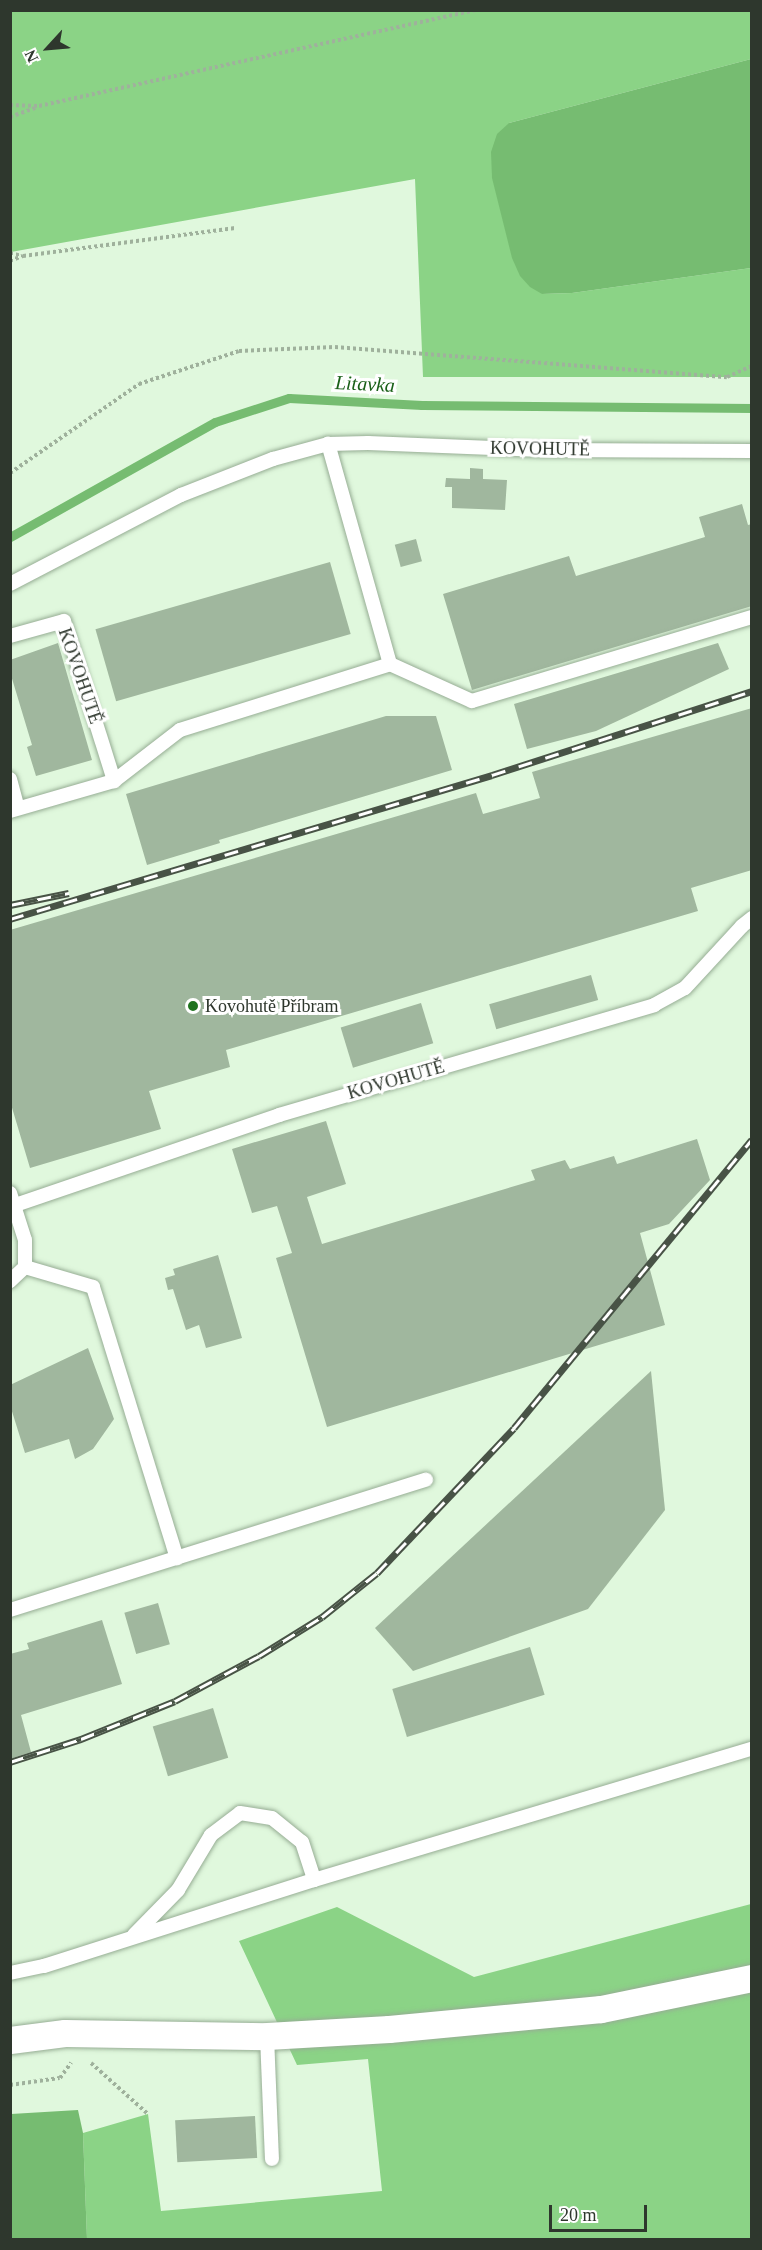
<!DOCTYPE html>
<meta charset="utf-8">
<style>
body{margin:0}
#map{position:relative;width:762px;height:2250px;overflow:hidden;background:#e0f8dd;font-family:Georgia,serif}
div>[style]{position:absolute}
.forest>*{inset:0;background:#8bd386}
.water>*{inset:0;background:#76bc71}
.stream>*{height:9px;margin:-4.5px;padding:0 4.5px;transform-origin:4.5px;border-radius:4.5px;background:#76bc71}
.building>*{inset:0;background:#a0b79e;transform-origin:0 0}
.path>*{height:4px;margin-top:-2px;transform-origin:0;background:repeating-linear-gradient(90deg,#9fb19c 0 3px,transparent 0 6px)}
.roads{filter:drop-shadow(0 0 2px #96ad94) drop-shadow(0 0 2px #96ad94)}
.lane>*{height:14px;margin:-7px;padding:0 7px;transform-origin:7px;border-radius:7px;background:#fff}
.street>*{height:27px;margin:-13.5px;padding:0 13.5px;transform-origin:13.5px;border-radius:13.5px;background:#fff}
.rail>*{height:7px;margin-top:-3.5px;transform-origin:0;background:repeating-linear-gradient(90deg,#fff 0 14px,#485346 0 28px);box-sizing:border-box;border-block:2px solid #485346}
.dots>*{width:16px;height:16px;translate:-50% -50%;box-sizing:border-box;border:3px solid #fff;border-radius:50%}
span{translate:-50% -50%;white-space:nowrap;text-align:center;line-height:1.15;-webkit-text-stroke:6px #fff;paint-order:stroke}
.street-label{font-size:18px;color:#2e372d}
.poi-label{font-size:18px;color:#2e372d}
.left{translate:0 -50%;text-align:left}
.water-label{font-size:20px;color:#1a6018;font-style:italic}
.frame{position:absolute;inset:0;border:12px solid #2e372d;pointer-events:none}
.north{position:absolute;left:18px;top:18px;width:60px;height:60px;-webkit-text-stroke:4px #fff;paint-order:stroke;rotate:244deg;font-size:16px;font-weight:700;line-height:24px;text-align:center;color:#2e372d}
.north::after{content:'';display:block;margin:auto;width:21px;height:27px;background:#2e372d;clip-path:polygon(50% 0,100% 100%,50% 72%,0 100%)}
.scale{position:absolute;left:549px;top:2205px;width:98px;height:27px;box-sizing:border-box;border:3px solid #2e372d;border-top:0;padding-left:8px;font-size:18px;line-height:21px;white-space:nowrap;color:#2e372d;-webkit-text-stroke:4px #fff;paint-order:stroke}
</style>
<div id="map">
<div class="forest">
<i style="clip-path:polygon(11px 11px,751px 11px,751px 59px,509px 123px,542px 294px,572px 293px,751px 268px,751px 377px,423px 377px,415px 179px,11px 252px)"></i>
<i style="clip-path:polygon(751px 1904px,751px 2239px,87px 2239px,83px 2133px,148px 2114px,161px 2211px,382px 2191px,368px 2059px,297px 2065px,239px 1941px,337px 1907px,474px 1977px)"></i>
</div>
<div class="water">
<i style="clip-path:polygon(751px 59px,751px 268px,572px 293px,542px 294px,530px 287px,520px 276px,512px 258px,492px 178px,491px 152px,497px 134px,509px 123px)"></i>
<i style="clip-path:polygon(78px 2110px,83px 2133px,87px 2239px,11px 2239px,11px 2114px)"></i>
</div>
<div class="stream">
<i style="left:10px;top:537px;width:235px;rotate:-29.3deg"></i>
<i style="left:215px;top:422px;width:78px;rotate:-18deg"></i>
<i style="left:289px;top:398px;width:133px;rotate:3deg"></i>
<i style="left:422px;top:405px;width:330px;rotate:0.5deg"></i>
</div>
<div class="building">
<i style="clip-path:polygon(470px 468px,483px 469px,483px 479px,507px 480px,505px 510px,452px 508px,452px 487px,445px 487px,446px 478px,470px 479px)"></i>
<i style="clip-path:polygon(742px 504px,748px 525px,752px 524px,752px 606px,472px 690px,443px 594px,569px 556px,576px 576px,705px 537px,699px 517px)"></i>
<i style="left:416px;top:539px;width:23px;height:22px;rotate:75deg"></i>
<i style="left:330px;top:562px;width:75px;height:244px;rotate:74deg"></i>
<i style="clip-path:polygon(58px 643px,92px 760px,36px 776px,27px 747px,32px 745px,10px 672px,10px 660px)"></i>
<i style="clip-path:polygon(718px 643px,729px 669px,596px 731px,527px 749px,514px 704px)"></i>
<i style="clip-path:polygon(752px 708px,752px 870px,691px 888px,698px 911px,226px 1050px,230px 1067px,149px 1091px,161px 1129px,30px 1168px,10px 1101px,10px 930px,476px 793px,483px 814px,540px 798px,532px 772px)"></i>
<i style="clip-path:polygon(386px 716px,436px 716px,452px 770px,219px 840px,220px 843px,147px 865px,126px 794px)"></i>
<i style="left:591px;top:975px;width:26px;height:106px;rotate:74deg"></i>
<i style="left:421px;top:1003px;width:42px;height:84px;rotate:73deg"></i>
<i style="clip-path:polygon(326px 1121px,346px 1184px,307px 1197px,322px 1244px,535px 1180px,531px 1170px,565px 1160px,570px 1169px,614px 1156px,617px 1164px,697px 1139px,710px 1180px,669px 1224px,640px 1233px,665px 1325px,327px 1427px,276px 1258px,292px 1253px,277px 1206px,252px 1213px,232px 1149px)"></i>
<i style="clip-path:polygon(218px 1255px,242px 1338px,206px 1348px,199px 1325px,186px 1330px,173px 1289px,168px 1290px,165px 1278px,175px 1275px,173px 1269px)"></i>
<i style="clip-path:polygon(88px 1348px,114px 1419px,93px 1449px,75px 1459px,69px 1439px,25px 1453px,10px 1405px,10px 1385px)"></i>
<i style="clip-path:polygon(651px 1371px,665px 1510px,588px 1609px,413px 1671px,375px 1628px)"></i>
<i style="left:158px;top:1603px;width:43px;height:35px;rotate:74deg"></i>
<i style="clip-path:polygon(102px 1620px,122px 1684px,21px 1715px,31px 1752px,10px 1759px,10px 1654px,29px 1649px,27px 1643px)"></i>
<i style="left:530px;top:1647px;width:50px;height:144px;rotate:73deg"></i>
<i style="left:213px;top:1708px;width:52px;height:63px;rotate:73deg"></i>
<i style="left:255px;top:2116px;width:42px;height:80px;rotate:87deg"></i>
</div>
<div class="path">
<i style="left:10px;top:105px;width:29px;rotate:2deg"></i>
<i style="left:39px;top:106px;width:447px;rotate:-12.4deg"></i>
<i style="left:10px;top:117px;width:27px;rotate:-20deg"></i>
<i style="left:10px;top:253px;width:12px;rotate:14deg"></i>
<i style="left:10px;top:261px;width:14px;rotate:-21deg"></i>
<i style="left:23px;top:256px;width:214px;rotate:-7.5deg"></i>
<i style="left:10px;top:473px;width:157px;rotate:-34.6deg"></i>
<i style="left:139px;top:384px;width:105px;rotate:-18.3deg"></i>
<i style="left:239px;top:351px;width:96px;rotate:-2.4deg"></i>
<i style="left:335px;top:347px;width:393px;rotate:4.4deg"></i>
<i style="left:727px;top:377px;width:27px;rotate:-24deg"></i>
<i style="left:91px;top:2063px;width:76px;rotate:41.8deg"></i>
<i style="left:10px;top:2085px;width:50px;rotate:-8deg"></i>
<i style="left:60px;top:2078px;width:19px;rotate:-54deg"></i>
</div>
<div class="roads">
<div class="lane">
<i style="left:10px;top:584px;width:193px;rotate:-27.5deg"></i>
<i style="left:181px;top:495px;width:99px;rotate:-21.4deg"></i>
<i style="left:273px;top:459px;width:57px;rotate:-15.3deg"></i>
<i style="left:10px;top:636px;width:56px;rotate:-15.5deg"></i>
<i style="left:64px;top:621px;width:168px;rotate:72.6deg"></i>
<i style="left:390px;top:664px;width:229px;rotate:-105.7deg"></i>
<i style="left:328px;top:444px;width:40px;rotate:-1.4deg"></i>
<i style="left:368px;top:443px;width:174px;rotate:2.3deg"></i>
<i style="left:542px;top:450px;width:210px;rotate:0.3deg"></i>
<i style="left:10px;top:779px;width:30px;rotate:75deg"></i>
<i style="left:10px;top:811px;width:108px;rotate:-16.1deg"></i>
<i style="left:114px;top:781px;width:83px;rotate:-37.7deg"></i>
<i style="left:180px;top:730px;width:220px;rotate:-17.4deg"></i>
<i style="left:390px;top:664px;width:90px;rotate:24.3deg"></i>
<i style="left:472px;top:701px;width:292px;rotate:-16.7deg"></i>
<i style="left:10px;top:1193px;width:49px;rotate:72.3deg"></i>
<i style="left:25px;top:1240px;width:27px;rotate:90deg"></i>
<i style="left:25px;top:1267px;width:21px;rotate:137deg"></i>
<i style="left:15px;top:1205px;width:279px;rotate:-18.8deg"></i>
<i style="left:279px;top:1115px;width:391px;rotate:-16.3deg"></i>
<i style="left:654px;top:1005px;width:35px;rotate:-29deg"></i>
<i style="left:685px;top:988px;width:84px;rotate:-47.4deg"></i>
<i style="left:742px;top:926px;width:13px;rotate:-39deg"></i>
<i style="left:25px;top:1267px;width:71px;rotate:16.4deg"></i>
<i style="left:93px;top:1287px;width:284px;rotate:72.8deg"></i>
<i style="left:10px;top:1610px;width:436px;rotate:-17.4deg"></i>
<i style="left:134px;top:1935px;width:63px;rotate:-45.6deg"></i>
<i style="left:178px;top:1890px;width:64px;rotate:-59deg"></i>
<i style="left:211px;top:1835px;width:36px;rotate:-37deg"></i>
<i style="left:240px;top:1813px;width:32px;rotate:9deg"></i>
<i style="left:272px;top:1818px;width:38px;rotate:39deg"></i>
<i style="left:302px;top:1842px;width:40px;rotate:72deg"></i>
<i style="left:10px;top:1973px;width:35px;rotate:-12deg"></i>
<i style="left:44px;top:1966px;width:283px;rotate:-17.7deg"></i>
<i style="left:314px;top:1880px;width:457px;rotate:-16.7deg"></i>
<i style="left:267px;top:2036px;width:123px;rotate:87.7deg"></i>
</div>
<div class="street">
<i style="left:10px;top:2040px;width:55px;rotate:-7.3deg"></i>
<i style="left:65px;top:2033px;width:202px;rotate:0.9deg"></i>
<i style="left:267px;top:2036px;width:122px;rotate:-3.3deg"></i>
<i style="left:389px;top:2029px;width:213px;rotate:-5.4deg"></i>
<i style="left:601px;top:2009px;width:154px;rotate:-11.6deg"></i>
</div>
</div>
<div class="rail">
<i style="left:10px;top:905px;width:60px;rotate:-11.5deg"></i>
<i style="left:10px;top:919px;width:503px;rotate:-16.63deg"></i>
<i style="left:492px;top:775px;width:273px;rotate:-17.9deg"></i>
<i style="left:10px;top:1762px;width:75px;rotate:-17.9deg"></i>
<i style="left:81px;top:1739px;width:101px;rotate:-22deg"></i>
<i style="left:175px;top:1701px;width:95px;rotate:-28.2deg"></i>
<i style="left:259px;top:1656px;width:74px;rotate:-31.8deg"></i>
<i style="left:322px;top:1617px;width:70px;rotate:-38.7deg"></i>
<i style="left:377px;top:1573px;width:199px;rotate:-46.6deg"></i>
<i style="left:514px;top:1428px;width:374px;rotate:-50.5deg"></i>
</div>
<div class="dots">
<i style="left:193px;top:1006px;background:#1f731e"></i>
</div>
<div class="street-label">
<span style="left:540px;top:449px;rotate:1deg">KOVOHUTĚ</span>
<span style="left:80px;top:676px;rotate:71deg">KOVOHUTĚ</span>
<span style="left:396px;top:1080px;rotate:-16deg">KOVOHUTĚ</span>
</div>
<div class="poi-label">
<span class="left" style="left:205px;top:1006px">Kovohutě Příbram</span>
</div>
<div class="water-label">
<span style="left:365px;top:384px;rotate:3deg">Litavka</span>
</div>
<div class="frame"></div>
<div class="north">N</div>
<div class="scale">20 m</div>
</div>
